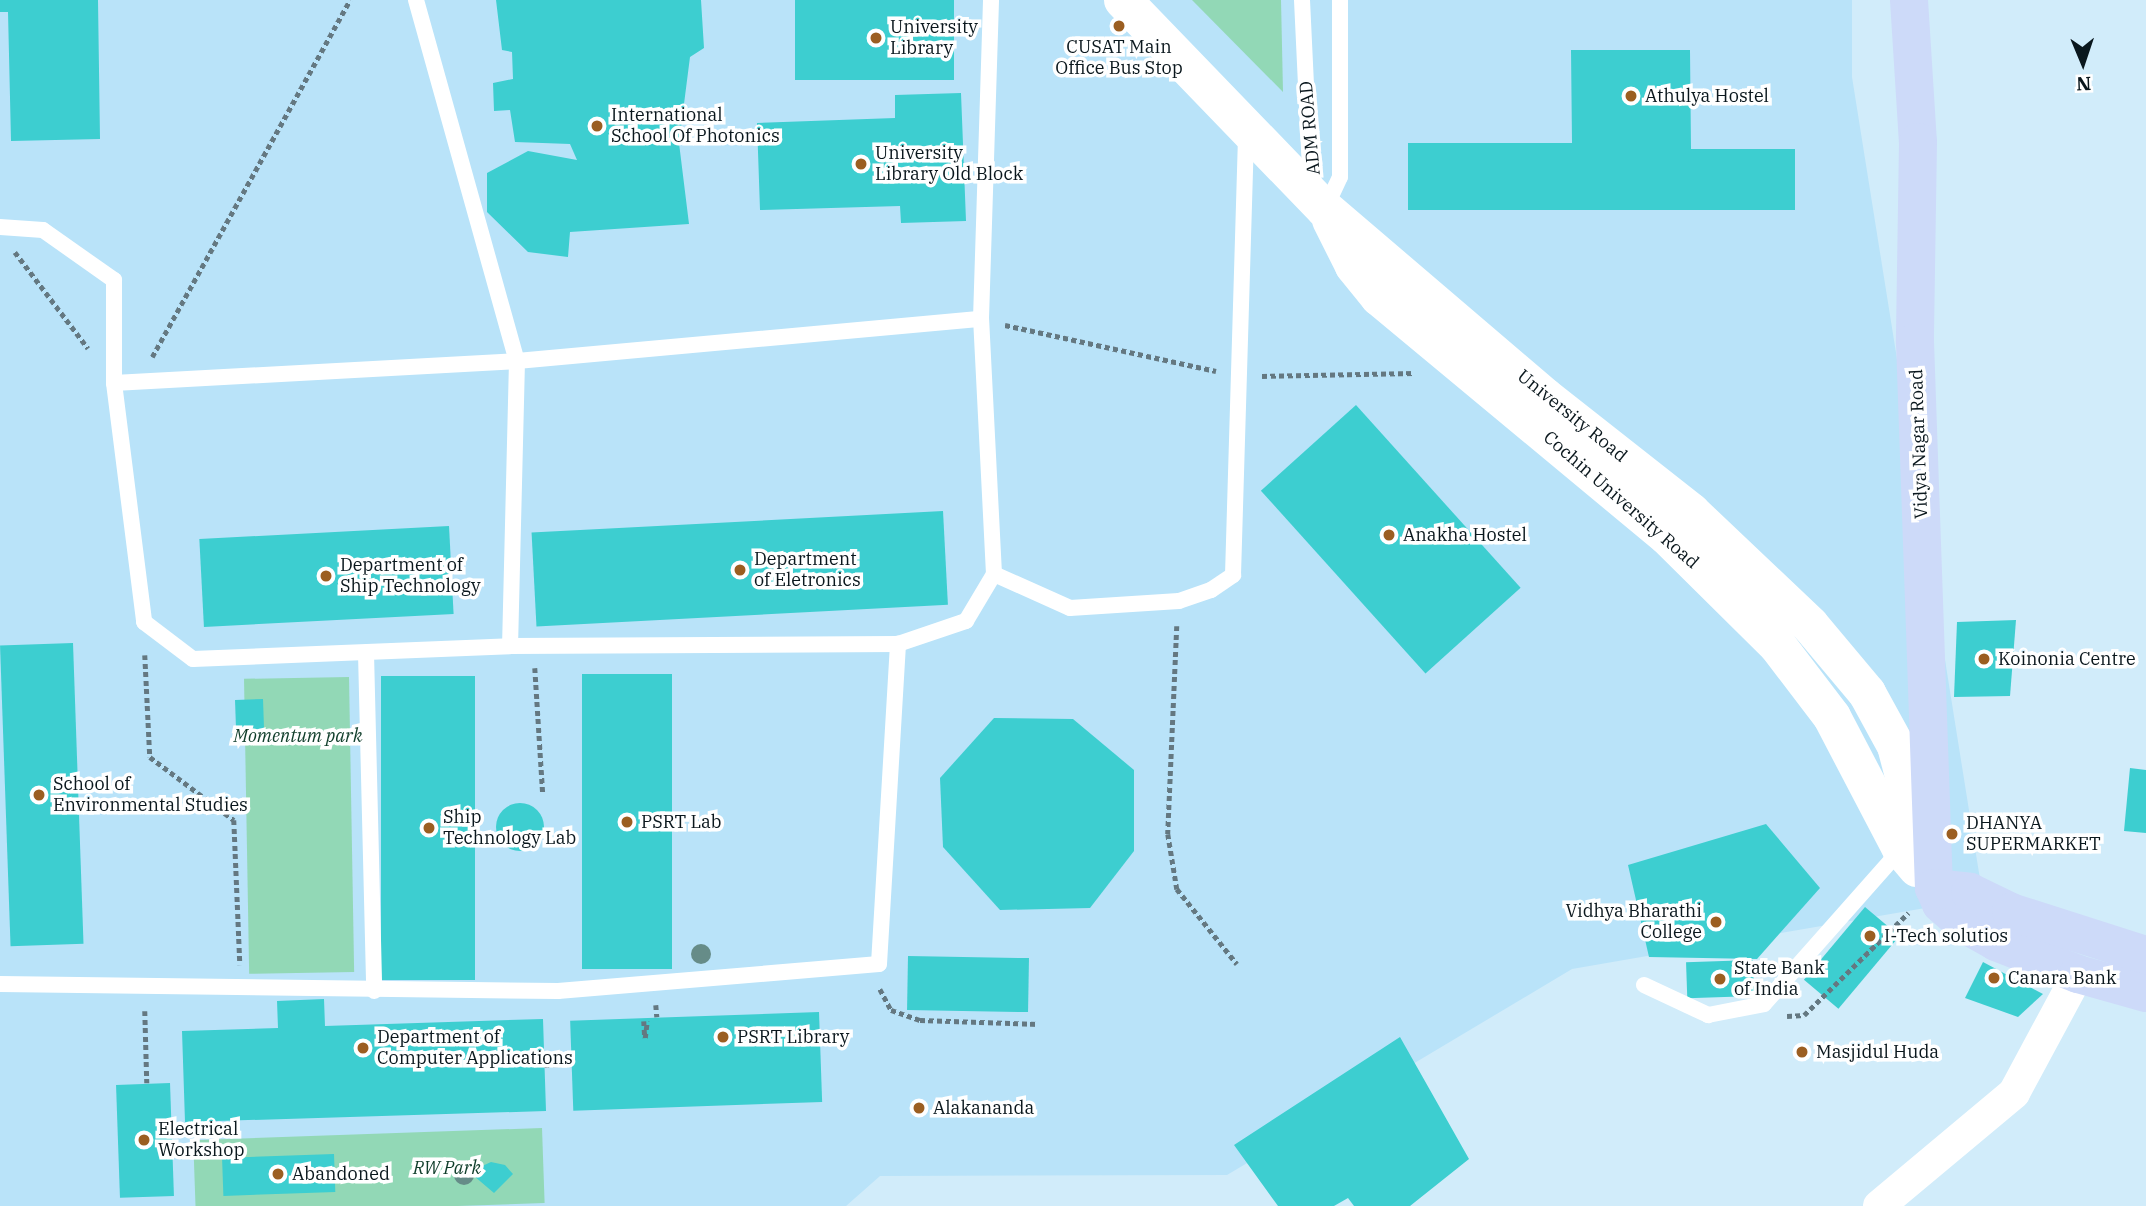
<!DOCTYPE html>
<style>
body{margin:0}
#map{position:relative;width:2146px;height:1206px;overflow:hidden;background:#d1ecfa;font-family:"IBM Plex Serif",serif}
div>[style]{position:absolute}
.built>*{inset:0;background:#b9e3f9}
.green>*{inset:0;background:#92d8b6;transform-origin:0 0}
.building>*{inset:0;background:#3dced0;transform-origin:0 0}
.round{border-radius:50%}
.path>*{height:4.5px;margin-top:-2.25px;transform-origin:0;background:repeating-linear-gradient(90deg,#647881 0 5px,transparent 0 8.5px)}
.service>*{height:16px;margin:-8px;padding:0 8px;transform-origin:8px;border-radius:8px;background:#fff}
.minor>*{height:32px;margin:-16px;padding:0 16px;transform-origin:16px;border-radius:16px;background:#fff}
.tertiary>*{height:38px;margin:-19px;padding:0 19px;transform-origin:19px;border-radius:19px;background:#fff}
.secondary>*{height:38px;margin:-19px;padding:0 19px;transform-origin:19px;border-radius:19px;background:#cddaf9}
.trees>*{width:20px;height:20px;margin:-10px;border-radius:50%;background:#668c88}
.dots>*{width:19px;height:19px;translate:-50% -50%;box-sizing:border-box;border:4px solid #fff;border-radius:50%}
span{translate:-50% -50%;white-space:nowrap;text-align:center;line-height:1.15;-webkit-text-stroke:7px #fff;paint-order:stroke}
.poi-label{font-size:18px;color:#0a171d}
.left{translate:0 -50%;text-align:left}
.right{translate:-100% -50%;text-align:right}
.street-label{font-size:18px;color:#0a171d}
.park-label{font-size:18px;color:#0f3d2a;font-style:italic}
.north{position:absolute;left:2048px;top:28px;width:70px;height:70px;-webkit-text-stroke:5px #fff;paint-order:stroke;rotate:178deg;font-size:19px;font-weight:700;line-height:28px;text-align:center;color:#0a171d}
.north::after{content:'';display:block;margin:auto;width:24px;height:32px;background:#0a171d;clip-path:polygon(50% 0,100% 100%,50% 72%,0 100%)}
</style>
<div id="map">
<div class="built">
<i style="clip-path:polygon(0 0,1852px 0,1852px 77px,1983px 898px,1572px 969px,1227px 1175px,880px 1176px,846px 1206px,0 1206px)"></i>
</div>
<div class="green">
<i style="clip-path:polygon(1192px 0,1281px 0,1283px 92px)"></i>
<i style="left:349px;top:677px;width:295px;height:105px;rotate:89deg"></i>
<i style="left:542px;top:1128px;width:75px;height:349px;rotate:88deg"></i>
</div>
<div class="building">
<i style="clip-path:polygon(0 0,98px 0,100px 139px,11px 141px,8px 12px,0 12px)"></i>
<i style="clip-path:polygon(496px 0,701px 0,704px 48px,690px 57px,679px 143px,689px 224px,570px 232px,568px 257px,528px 252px,487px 212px,487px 173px,528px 151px,577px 160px,570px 144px,515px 142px,510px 110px,494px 111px,493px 83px,513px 79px,512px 52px,502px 50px)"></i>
<i style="left:795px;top:0;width:159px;height:80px"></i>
<i style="clip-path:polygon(1571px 50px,1690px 50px,1691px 149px,1795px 149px,1795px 210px,1408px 210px,1408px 143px,1572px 143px)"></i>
<i style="clip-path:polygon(961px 93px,966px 221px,901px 223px,900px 206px,760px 210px,757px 123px,895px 118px,895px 95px)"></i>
<i style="left:1356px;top:405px;width:246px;height:128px;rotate:48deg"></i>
<i style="left:943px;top:511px;width:94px;height:412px;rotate:87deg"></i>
<i style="left:449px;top:526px;width:88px;height:250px;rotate:87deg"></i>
<i style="clip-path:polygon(2016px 620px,2010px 696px,1954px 697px,1957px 622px)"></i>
<i style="left:73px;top:643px;width:301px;height:73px;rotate:88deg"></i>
<i style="left:672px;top:674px;width:295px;height:90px;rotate:90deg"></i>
<i style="left:381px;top:676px;width:94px;height:304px"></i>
<i style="left:263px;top:699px;width:32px;height:28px;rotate:88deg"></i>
<i style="clip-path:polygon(994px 718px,1073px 719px,1134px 770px,1134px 851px,1090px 908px,1000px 910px,943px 847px,940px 778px)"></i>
<i style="clip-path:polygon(2130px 768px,2146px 770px,2146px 833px,2124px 831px)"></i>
<i class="round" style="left:496px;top:803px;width:48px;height:48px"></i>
<i style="clip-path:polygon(1766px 824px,1820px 888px,1757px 959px,1649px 957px,1628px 865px)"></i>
<i style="left:1865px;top:907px;width:45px;height:95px;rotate:40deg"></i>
<i style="left:908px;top:956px;width:121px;height:54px;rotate:1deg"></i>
<i style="left:1753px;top:960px;width:36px;height:67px;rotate:88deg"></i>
<i style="clip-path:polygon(1983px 962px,2043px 994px,2018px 1017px,1965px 998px)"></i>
<i style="clip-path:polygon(324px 999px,325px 1026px,543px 1019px,546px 1111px,185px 1122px,182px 1031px,278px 1028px,277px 1001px)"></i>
<i style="left:819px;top:1012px;width:90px;height:249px;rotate:88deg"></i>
<i style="clip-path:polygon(1400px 1037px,1469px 1159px,1410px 1206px,1354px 1206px,1348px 1198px,1334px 1206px,1278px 1206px,1234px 1145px)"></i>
<i style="left:170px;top:1083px;width:113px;height:54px;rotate:88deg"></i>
<i style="left:334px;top:1154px;width:38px;height:112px;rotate:88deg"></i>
<i style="clip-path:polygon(491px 1162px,505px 1165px,513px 1174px,494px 1193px,474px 1176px,480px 1167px)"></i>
</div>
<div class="path">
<i style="left:15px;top:252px;width:121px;rotate:52.8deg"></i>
<i style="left:1005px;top:325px;width:216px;rotate:12.3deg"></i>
<i style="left:152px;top:357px;width:408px;rotate:-61deg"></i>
<i style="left:1262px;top:376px;width:153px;rotate:-1.1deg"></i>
<i style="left:1177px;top:626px;width:208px;rotate:92.5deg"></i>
<i style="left:1168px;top:834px;width:56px;rotate:80.7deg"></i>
<i style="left:1177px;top:889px;width:96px;rotate:51.3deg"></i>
<i style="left:145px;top:655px;width:102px;rotate:87.2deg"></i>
<i style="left:150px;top:757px;width:105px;rotate:36.9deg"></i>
<i style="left:234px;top:820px;width:145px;rotate:87.6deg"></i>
<i style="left:535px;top:668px;width:127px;rotate:86.4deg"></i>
<i style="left:880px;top:989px;width:24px;rotate:62deg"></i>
<i style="left:891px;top:1010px;width:31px;rotate:19deg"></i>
<i style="left:920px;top:1020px;width:119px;rotate:1.9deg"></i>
<i style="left:656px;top:1005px;width:12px;rotate:85deg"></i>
<i style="left:145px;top:1011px;width:72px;rotate:88.4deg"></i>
<i style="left:1787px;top:1016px;width:17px;rotate:-3deg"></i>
<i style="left:1804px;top:1015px;width:146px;rotate:-44.4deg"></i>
<i style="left:644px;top:1021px;width:17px;rotate:87deg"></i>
<i style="left:645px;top:1038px;width:17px;rotate:-83deg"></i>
<i style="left:544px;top:1065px;width:15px;rotate:-4deg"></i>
</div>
<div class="service">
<i style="left:416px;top:0;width:375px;rotate:74.4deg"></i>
<i style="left:517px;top:361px;width:285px;rotate:91.4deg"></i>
<i style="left:1302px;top:0;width:172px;rotate:87.3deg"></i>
<i style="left:1310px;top:172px;width:13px;rotate:67deg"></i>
<i style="left:1325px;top:209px;width:35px;rotate:-65deg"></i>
<i style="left:1340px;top:177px;width:177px;rotate:-90deg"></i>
<i style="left:0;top:227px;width:43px;rotate:4deg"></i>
<i style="left:43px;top:230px;width:87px;rotate:35.2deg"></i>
<i style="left:114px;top:280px;width:103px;rotate:90deg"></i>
<i style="left:114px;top:383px;width:241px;rotate:82.8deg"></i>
<i style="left:144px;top:622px;width:61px;rotate:37.1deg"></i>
<i style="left:193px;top:659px;width:317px;rotate:-2.3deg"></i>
<i style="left:510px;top:646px;width:388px;rotate:-0.3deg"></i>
<i style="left:898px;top:644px;width:72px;rotate:-18.7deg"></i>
<i style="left:966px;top:621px;width:55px;rotate:-59.2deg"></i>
<i style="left:994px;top:574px;width:255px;rotate:-92.9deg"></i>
<i style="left:981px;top:319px;width:319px;rotate:-88.2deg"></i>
<i style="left:114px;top:383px;width:404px;rotate:-3.1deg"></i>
<i style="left:517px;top:361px;width:466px;rotate:-5.2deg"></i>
<i style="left:994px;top:574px;width:83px;rotate:24.1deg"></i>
<i style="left:1070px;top:608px;width:109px;rotate:-3.7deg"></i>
<i style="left:1179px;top:601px;width:34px;rotate:-19deg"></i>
<i style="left:1211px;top:590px;width:27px;rotate:-34deg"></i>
<i style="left:1233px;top:575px;width:442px;rotate:-88.3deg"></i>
<i style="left:366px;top:653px;width:338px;rotate:88.6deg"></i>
<i style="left:0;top:984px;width:558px;rotate:0.72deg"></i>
<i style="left:558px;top:991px;width:322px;rotate:-4.8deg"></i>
<i style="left:879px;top:964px;width:321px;rotate:-86.6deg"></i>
<i style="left:1644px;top:985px;width:71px;rotate:25.1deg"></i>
<i style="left:1708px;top:1015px;width:57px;rotate:-11.1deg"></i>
<i style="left:1764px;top:1004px;width:207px;rotate:-48.5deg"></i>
</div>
<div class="minor">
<i style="left:1879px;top:1206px;width:176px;rotate:-39.9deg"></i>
<i style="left:2014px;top:1093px;width:135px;rotate:-61.7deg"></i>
</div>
<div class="tertiary">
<i style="left:1123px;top:0;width:291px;rotate:46deg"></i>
<i style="left:1325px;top:209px;width:289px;rotate:40.5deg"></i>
<i style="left:1545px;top:397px;width:186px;rotate:38.2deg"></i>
<i style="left:1691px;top:512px;width:164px;rotate:43.5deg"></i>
<i style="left:1810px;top:625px;width:89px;rotate:50deg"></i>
<i style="left:1867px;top:693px;width:60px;rotate:61.3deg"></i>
<i style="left:1896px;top:746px;width:114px;rotate:75.2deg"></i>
<i style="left:1331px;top:220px;width:51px;rotate:63.4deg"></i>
<i style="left:1354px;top:266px;width:40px;rotate:51deg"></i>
<i style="left:1379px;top:297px;width:374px;rotate:39.7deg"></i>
<i style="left:1667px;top:536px;width:156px;rotate:44.7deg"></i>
<i style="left:1778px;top:646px;width:89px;rotate:52.7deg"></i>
<i style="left:1832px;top:717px;width:149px;rotate:62.4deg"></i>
<i style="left:1901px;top:849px;width:25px;rotate:50deg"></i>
</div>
<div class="secondary">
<i style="left:1909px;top:0;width:142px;rotate:86.4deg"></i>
<i style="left:1918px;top:142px;width:200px;rotate:90.9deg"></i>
<i style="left:1915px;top:342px;width:546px;rotate:88.01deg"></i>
<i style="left:1934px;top:888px;width:17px;rotate:66deg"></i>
<i style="left:1941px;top:904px;width:30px;rotate:41deg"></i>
<i style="left:1964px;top:924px;width:37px;rotate:29deg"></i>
<i style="left:1996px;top:942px;width:88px;rotate:21.3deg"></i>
<i style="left:2078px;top:974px;width:71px;rotate:15.6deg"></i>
<i style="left:1934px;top:888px;width:36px;rotate:6deg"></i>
<i style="left:1970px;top:892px;width:46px;rotate:26deg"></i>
<i style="left:2011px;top:912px;width:142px;rotate:17.7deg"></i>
</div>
<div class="trees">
<i style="left:701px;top:954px"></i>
<i style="left:464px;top:1175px"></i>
</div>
<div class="dots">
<i style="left:1119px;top:26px;background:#9b5e21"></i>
<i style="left:876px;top:38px;background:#9b5e21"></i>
<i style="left:1631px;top:96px;background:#9b5e21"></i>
<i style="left:597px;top:126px;background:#9b5e21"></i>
<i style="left:861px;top:164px;background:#9b5e21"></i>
<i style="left:1389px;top:535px;background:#9b5e21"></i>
<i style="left:740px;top:570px;background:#9b5e21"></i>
<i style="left:326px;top:576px;background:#9b5e21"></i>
<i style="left:1984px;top:659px;background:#9b5e21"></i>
<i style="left:39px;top:795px;background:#9b5e21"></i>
<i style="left:627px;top:822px;background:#9b5e21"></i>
<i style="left:429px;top:828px;background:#9b5e21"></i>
<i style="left:1952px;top:834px;background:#9b5e21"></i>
<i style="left:1716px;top:922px;background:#9b5e21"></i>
<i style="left:1870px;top:936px;background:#9b5e21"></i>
<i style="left:1994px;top:978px;background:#9b5e21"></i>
<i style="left:1720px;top:979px;background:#9b5e21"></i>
<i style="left:723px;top:1037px;background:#9b5e21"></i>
<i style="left:363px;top:1048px;background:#9b5e21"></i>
<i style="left:1802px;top:1052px;background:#9b5e21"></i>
<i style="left:919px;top:1108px;background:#9b5e21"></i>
<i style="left:144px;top:1140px;background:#9b5e21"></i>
<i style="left:278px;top:1174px;background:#9b5e21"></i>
</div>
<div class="poi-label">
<span class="left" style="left:890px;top:38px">University<br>Library</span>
<span style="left:1119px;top:58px">CUSAT Main<br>Office Bus Stop</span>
<span class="left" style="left:1645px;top:96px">Athulya Hostel</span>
<span class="left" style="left:611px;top:126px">International<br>School Of Photonics</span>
<span class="left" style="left:875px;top:164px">University<br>Library Old Block</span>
<span class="left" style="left:1403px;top:535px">Anakha Hostel</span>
<span class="left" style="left:754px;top:570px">Department<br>of Eletronics</span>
<span class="left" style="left:340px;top:576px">Department of<br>Ship Technology</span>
<span class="left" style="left:1998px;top:659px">Koinonia Centre</span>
<span class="left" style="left:53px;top:795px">School of<br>Environmental Studies</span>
<span class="left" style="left:443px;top:828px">Ship<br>Technology Lab</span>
<span class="left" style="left:641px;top:822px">PSRT Lab</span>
<span class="left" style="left:1966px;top:834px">DHANYA<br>SUPERMARKET</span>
<span class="right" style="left:1702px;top:922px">Vidhya Bharathi<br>College</span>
<span class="left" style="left:1884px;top:936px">I-Tech solutios</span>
<span class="left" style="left:1734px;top:979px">State Bank<br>of India</span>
<span class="left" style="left:2008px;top:978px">Canara Bank</span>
<span class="left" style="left:737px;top:1037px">PSRT Library</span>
<span class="left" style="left:377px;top:1048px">Department of<br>Computer Applications</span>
<span class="left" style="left:1816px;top:1052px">Masjidul Huda</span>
<span class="left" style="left:933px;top:1108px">Alakananda</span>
<span class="left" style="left:158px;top:1140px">Electrical<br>Workshop</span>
<span class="left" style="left:292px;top:1174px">Abandoned</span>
</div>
<div class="street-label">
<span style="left:1310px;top:128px;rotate:-95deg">ADM ROAD</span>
<span style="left:1572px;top:416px;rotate:39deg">University Road</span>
<span style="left:1919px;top:444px;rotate:-92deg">Vidya Nagar Road</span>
<span style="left:1621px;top:500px;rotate:41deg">Cochin University Road</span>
</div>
<div class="park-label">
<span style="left:298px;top:736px">Momentum park</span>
<span style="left:447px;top:1168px">RW Park</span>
</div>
<div class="north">N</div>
</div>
